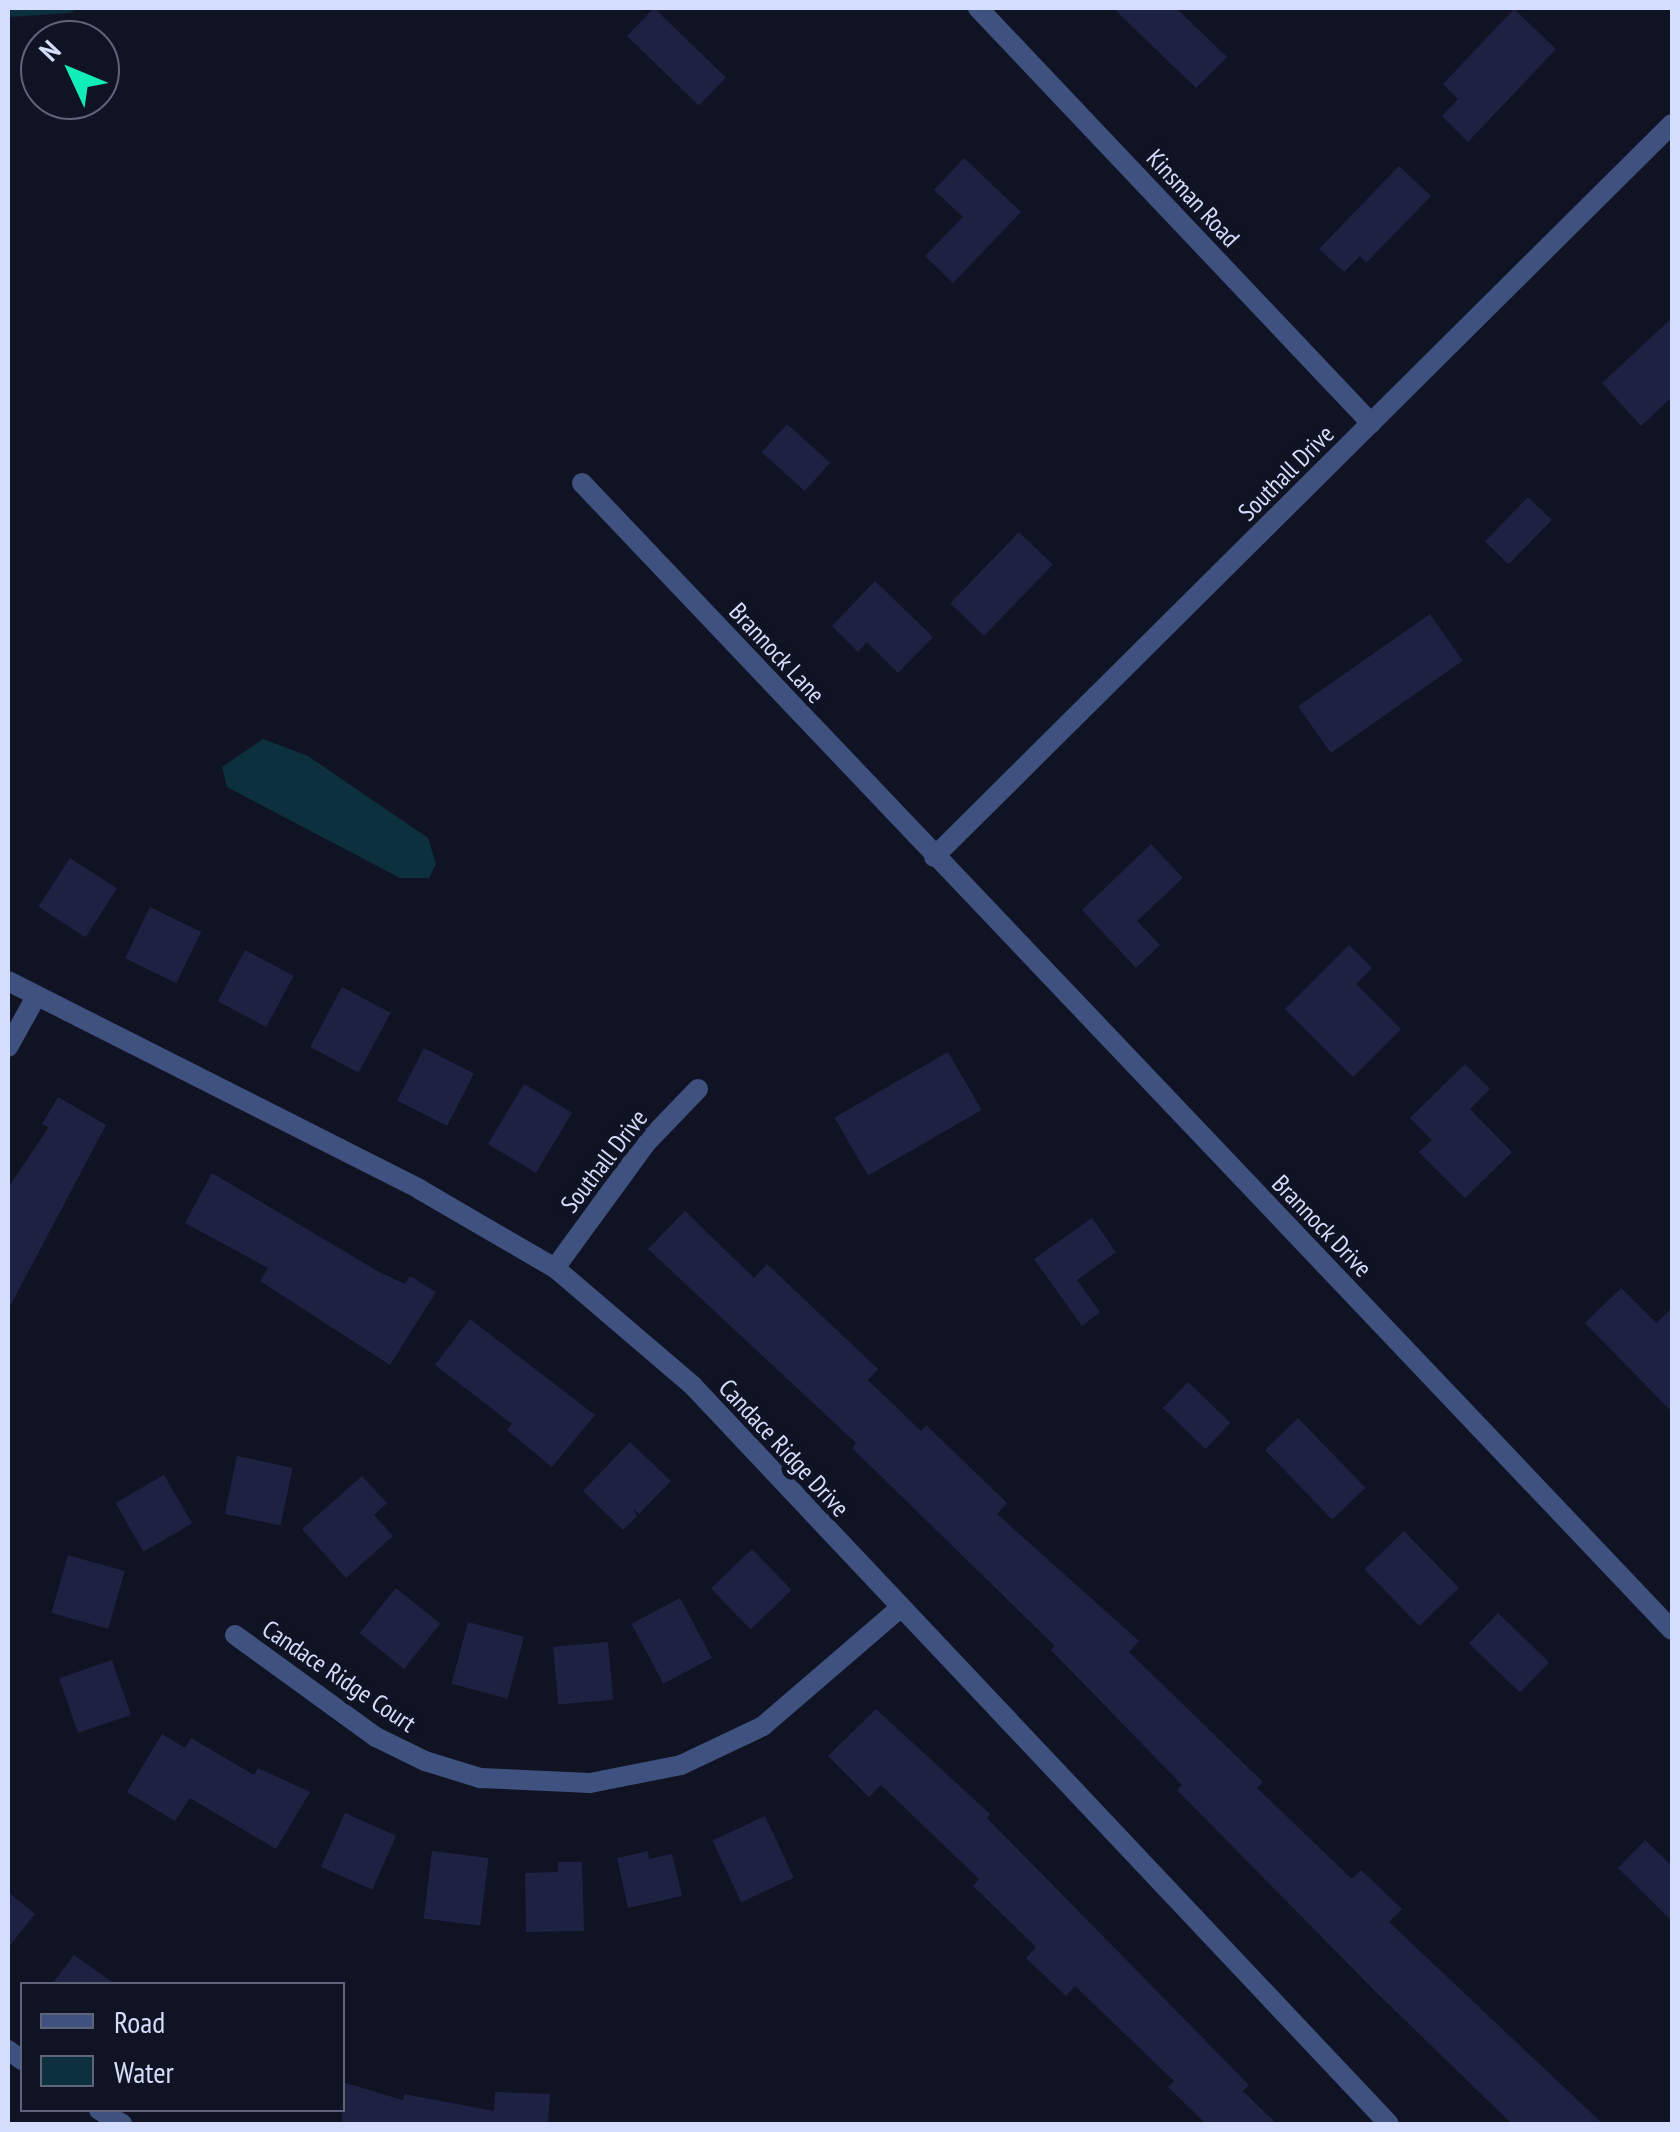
<!DOCTYPE html>
<style>
body{margin:0}
#map{position:relative;width:1680px;height:2132px;overflow:hidden;background:#101323;font-family:"PT Sans Narrow",sans-serif}
div>[style]{position:absolute}
.water>*{inset:0;background:#0d303e}
.stream>*{height:9px;margin:-4.5px;padding:0 4.5px;transform-origin:4.5px;border-radius:4.5px;background:#0d303e}
.building>*{inset:0;background:#1d2242;transform-origin:0 0}
.street>*{height:20px;margin:-10px;padding:0 10px;transform-origin:10px;border-radius:10px;background:#3e517f}
span{translate:-50% -50%;white-space:nowrap;text-align:center;line-height:1.15;-webkit-text-stroke:10px #101323;paint-order:stroke}
.street-label{font-size:25px;color:#d4ddfc}
.frame{position:absolute;inset:0;border:10px solid #d4ddfc;pointer-events:none}
.legend{position:absolute;left:20px;top:1982px;width:325px;height:130px;box-sizing:border-box;background:#101323;border:2px solid #5e647a;margin:0;padding:12px 18px;list-style:none;font-size:30px;color:#d4ddfc}
.legend li{display:flex;align-items:center;gap:20px;height:50px}
.legend b{width:50px;border:2px solid #5e647a}
.north{position:absolute;left:20px;top:20px;width:100px;height:100px;box-sizing:border-box;background:#101323;border:2px solid #5e647a;border-radius:50%;rotate:314deg;font-size:28px;font-weight:700;line-height:40px;text-align:center;color:#d4ddfc}
.north::after{content:'';display:block;margin:auto;width:35px;height:45px;background:#10edb7;clip-path:polygon(50% 0,100% 100%,50% 72%,0 100%)}
</style>
<div id="map">
<div class="water">
<i style="clip-path:polygon(263px 739px,308px 756px,428px 838px,436px 864px,429px 878px,400px 878px,227px 787px,222px 767px)"></i>
</div>
<div class="stream">
<i style="left:8px;top:12px;width:61px;rotate:-3.8deg"></i>
</div>
<div class="building">
<i style="left:654px;top:8px;width:100px;height:39px;rotate:44deg"></i>
<i style="clip-path:polygon(1113px 8px,1176px 8px,1227px 57px,1196px 88px)"></i>
<i style="clip-path:polygon(1514px 9px,1556px 49px,1468px 142px,1442px 116px,1458px 99px,1443px 84px)"></i>
<i style="clip-path:polygon(964px 158px,1021px 212px,953px 283px,925px 256px,963px 217px,934px 190px)"></i>
<i style="clip-path:polygon(1399px 166px,1431px 196px,1366px 263px,1360px 256px,1344px 272px,1319px 249px)"></i>
<i style="clip-path:polygon(1672px 318px,1672px 397px,1641px 426px,1602px 383px)"></i>
<i style="left:787px;top:424px;width:58px;height:38px;rotate:42deg"></i>
<i style="left:1528px;top:497px;width:33px;height:62px;rotate:44deg"></i>
<i style="left:1019px;top:532px;width:47px;height:99px;rotate:44deg"></i>
<i style="clip-path:polygon(875px 581px,933px 637px,898px 673px,867px 642px,858px 652px,832px 626px)"></i>
<i style="left:1430px;top:614px;width:57px;height:161px;rotate:55deg"></i>
<i style="clip-path:polygon(1151px 844px,1183px 878px,1137px 921px,1160px 945px,1136px 968px,1082px 910px)"></i>
<i style="left:70px;top:858px;width:56px;height:58px;rotate:33deg"></i>
<i style="left:150px;top:907px;width:57px;height:57px;rotate:26deg"></i>
<i style="clip-path:polygon(1349px 945px,1372px 968px,1356px 984px,1401px 1029px,1353px 1077px,1285px 1009px)"></i>
<i style="left:245px;top:950px;width:55px;height:58px;rotate:28deg"></i>
<i style="left:342px;top:987px;width:55px;height:68px;rotate:28deg"></i>
<i style="left:424px;top:1048px;width:56px;height:59px;rotate:27deg"></i>
<i style="left:948px;top:1052px;width:67px;height:131px;rotate:60deg"></i>
<i style="clip-path:polygon(1465px 1064px,1490px 1089px,1470px 1109px,1512px 1152px,1465px 1198px,1419px 1152px,1432px 1140px,1410px 1118px)"></i>
<i style="left:524px;top:1084px;width:56px;height:70px;rotate:31deg"></i>
<i style="clip-path:polygon(58px 1097px,106px 1125px,8px 1310px,8px 1188px,49px 1127px,42px 1124px)"></i>
<i style="clip-path:polygon(212px 1173px,381px 1273px,405px 1284px,410px 1276px,436px 1292px,390px 1365px,260px 1281px,268px 1268px,185px 1223px)"></i>
<i style="clip-path:polygon(685px 1211px,754px 1278px,767px 1264px,878px 1369px,868px 1380px,921px 1431px,926px 1425px,1007px 1503px,997px 1514px,1139px 1641px,1129px 1652px,1263px 1782px,1257px 1788px,1352px 1879px,1361px 1870px,1402px 1909px,1389px 1922px,1603px 2124px,1512px 2124px,1375px 1991px,1177px 1790px,1182px 1785px,1051px 1650px,1055px 1646px,852px 1448px,856px 1443px,648px 1249px)"></i>
<i style="clip-path:polygon(1092px 1218px,1116px 1252px,1077px 1280px,1100px 1312px,1082px 1326px,1034px 1259px)"></i>
<i style="clip-path:polygon(1621px 1288px,1656px 1323px,1672px 1308px,1672px 1412px,1585px 1323px)"></i>
<i style="clip-path:polygon(470px 1319px,595px 1415px,552px 1467px,507px 1430px,512px 1424px,435px 1365px)"></i>
<i style="left:1188px;top:1382px;width:59px;height:36px;rotate:44deg"></i>
<i style="left:1298px;top:1418px;width:97px;height:46px;rotate:46deg"></i>
<i style="clip-path:polygon(630px 1442px,671px 1481px,639px 1514px,633px 1509px,637px 1516px,623px 1530px,583px 1491px)"></i>
<i style="left:237px;top:1456px;width:57px;height:59px;rotate:12deg"></i>
<i style="left:164px;top:1475px;width:56px;height:56px;rotate:60deg"></i>
<i style="clip-path:polygon(362px 1476px,387px 1503px,374px 1515px,393px 1536px,346px 1578px,302px 1529px)"></i>
<i style="left:1404px;top:1531px;width:79px;height:55px;rotate:46deg"></i>
<i style="left:752px;top:1549px;width:57px;height:57px;rotate:46deg"></i>
<i style="left:68px;top:1555px;width:59px;height:60px;rotate:16deg"></i>
<i style="left:396px;top:1588px;width:57px;height:58px;rotate:39deg"></i>
<i style="left:680px;top:1598px;width:68px;height:55px;rotate:62deg"></i>
<i style="left:1498px;top:1613px;width:71px;height:42px;rotate:44deg"></i>
<i style="left:468px;top:1622px;width:58px;height:64px;rotate:15deg"></i>
<i style="left:608px;top:1642px;width:58px;height:55px;rotate:85deg"></i>
<i style="left:112px;top:1660px;width:58px;height:56px;rotate:71deg"></i>
<i style="clip-path:polygon(876px 1709px,990px 1814px,987px 1818px,1249px 2085px,1243px 2091px,1277px 2124px,1206px 2124px,1168px 2087px,1174px 2081px,1075px 1986px,1066px 1996px,1026px 1958px,1036px 1947px,973px 1886px,979px 1879px,881px 1785px,869px 1797px,828px 1756px)"></i>
<i style="clip-path:polygon(162px 1734px,185px 1748px,191px 1738px,254px 1775px,258px 1768px,310px 1792px,276px 1849px,190px 1798px,175px 1821px,127px 1792px)"></i>
<i style="left:345px;top:1813px;width:56px;height:59px;rotate:24deg"></i>
<i style="left:765px;top:1816px;width:68px;height:58px;rotate:65deg"></i>
<i style="clip-path:polygon(1645px 1840px,1672px 1866px,1672px 1921px,1618px 1868px)"></i>
<i style="left:432px;top:1851px;width:57px;height:68px;rotate:7deg"></i>
<i style="clip-path:polygon(648px 1851px,649px 1859px,672px 1854px,682px 1896px,628px 1908px,617px 1858px)"></i>
<i style="clip-path:polygon(558px 1862px,582px 1862px,584px 1931px,526px 1932px,525px 1873px,558px 1872px)"></i>
<i style="clip-path:polygon(8px 1892px,35px 1914px,8px 1948px)"></i>
<i style="clip-path:polygon(74px 1955px,115px 1984px,52px 1984px)"></i>
<i style="clip-path:polygon(342px 2082px,403px 2100px,404px 2094px,494px 2111px,495px 2092px,550px 2094px,548px 2124px,342px 2124px)"></i>
</div>
<div class="street">
<i style="left:978px;top:8px;width:572px;rotate:46.56deg"></i>
<i style="left:582px;top:483px;width:1582px;rotate:46.46deg"></i>
<i style="left:934px;top:857px;width:1040px;rotate:-44.81deg"></i>
<i style="left:8px;top:981px;width:461px;rotate:26.8deg"></i>
<i style="left:419px;top:1189px;width:157px;rotate:30.2deg"></i>
<i style="left:555px;top:1268px;width:182px;rotate:40.5deg"></i>
<i style="left:693px;top:1386px;width:1014px;rotate:46.68deg"></i>
<i style="left:8px;top:1047px;width:57px;rotate:-60.8deg"></i>
<i style="left:555px;top:1268px;width:155px;rotate:-53.9deg"></i>
<i style="left:646px;top:1143px;width:75px;rotate:-46.1deg"></i>
<i style="left:235px;top:1635px;width:174px;rotate:35.9deg"></i>
<i style="left:376px;top:1737px;width:55px;rotate:26.1deg"></i>
<i style="left:425px;top:1761px;width:58px;rotate:17.2deg"></i>
<i style="left:480px;top:1778px;width:110px;rotate:2.6deg"></i>
<i style="left:590px;top:1783px;width:93px;rotate:-11.2deg"></i>
<i style="left:681px;top:1765px;width:91px;rotate:-25.4deg"></i>
<i style="left:763px;top:1726px;width:179px;rotate:-40.7deg"></i>
<i style="left:8px;top:2050px;width:17px;rotate:36deg"></i>
<i style="left:99px;top:2110px;width:27px;rotate:31deg"></i>
</div>
<div class="street-label">
<span style="left:1193px;top:198px;rotate:47deg">Kinsman Road</span>
<span style="left:1286px;top:473px;rotate:-45deg">Southall Drive</span>
<span style="left:777px;top:653px;rotate:47deg">Brannock Lane</span>
<span style="left:604px;top:1161px;rotate:-52deg">Southall Drive</span>
<span style="left:1322px;top:1226px;rotate:46deg">Brannock Drive</span>
<span style="left:784px;top:1448px;rotate:47deg">Candace Ridge Drive</span>
<span style="left:339px;top:1676px;rotate:34deg">Candace Ridge Court</span>
</div>
<div class="frame"></div>
<ul class="legend">
<li><b style="height:12px;background:#3e517f"></b>Road</li>
<li><b style="height:28px;background:#0d303e"></b>Water</li>
</ul>
<div class="north">N</div>
</div>
